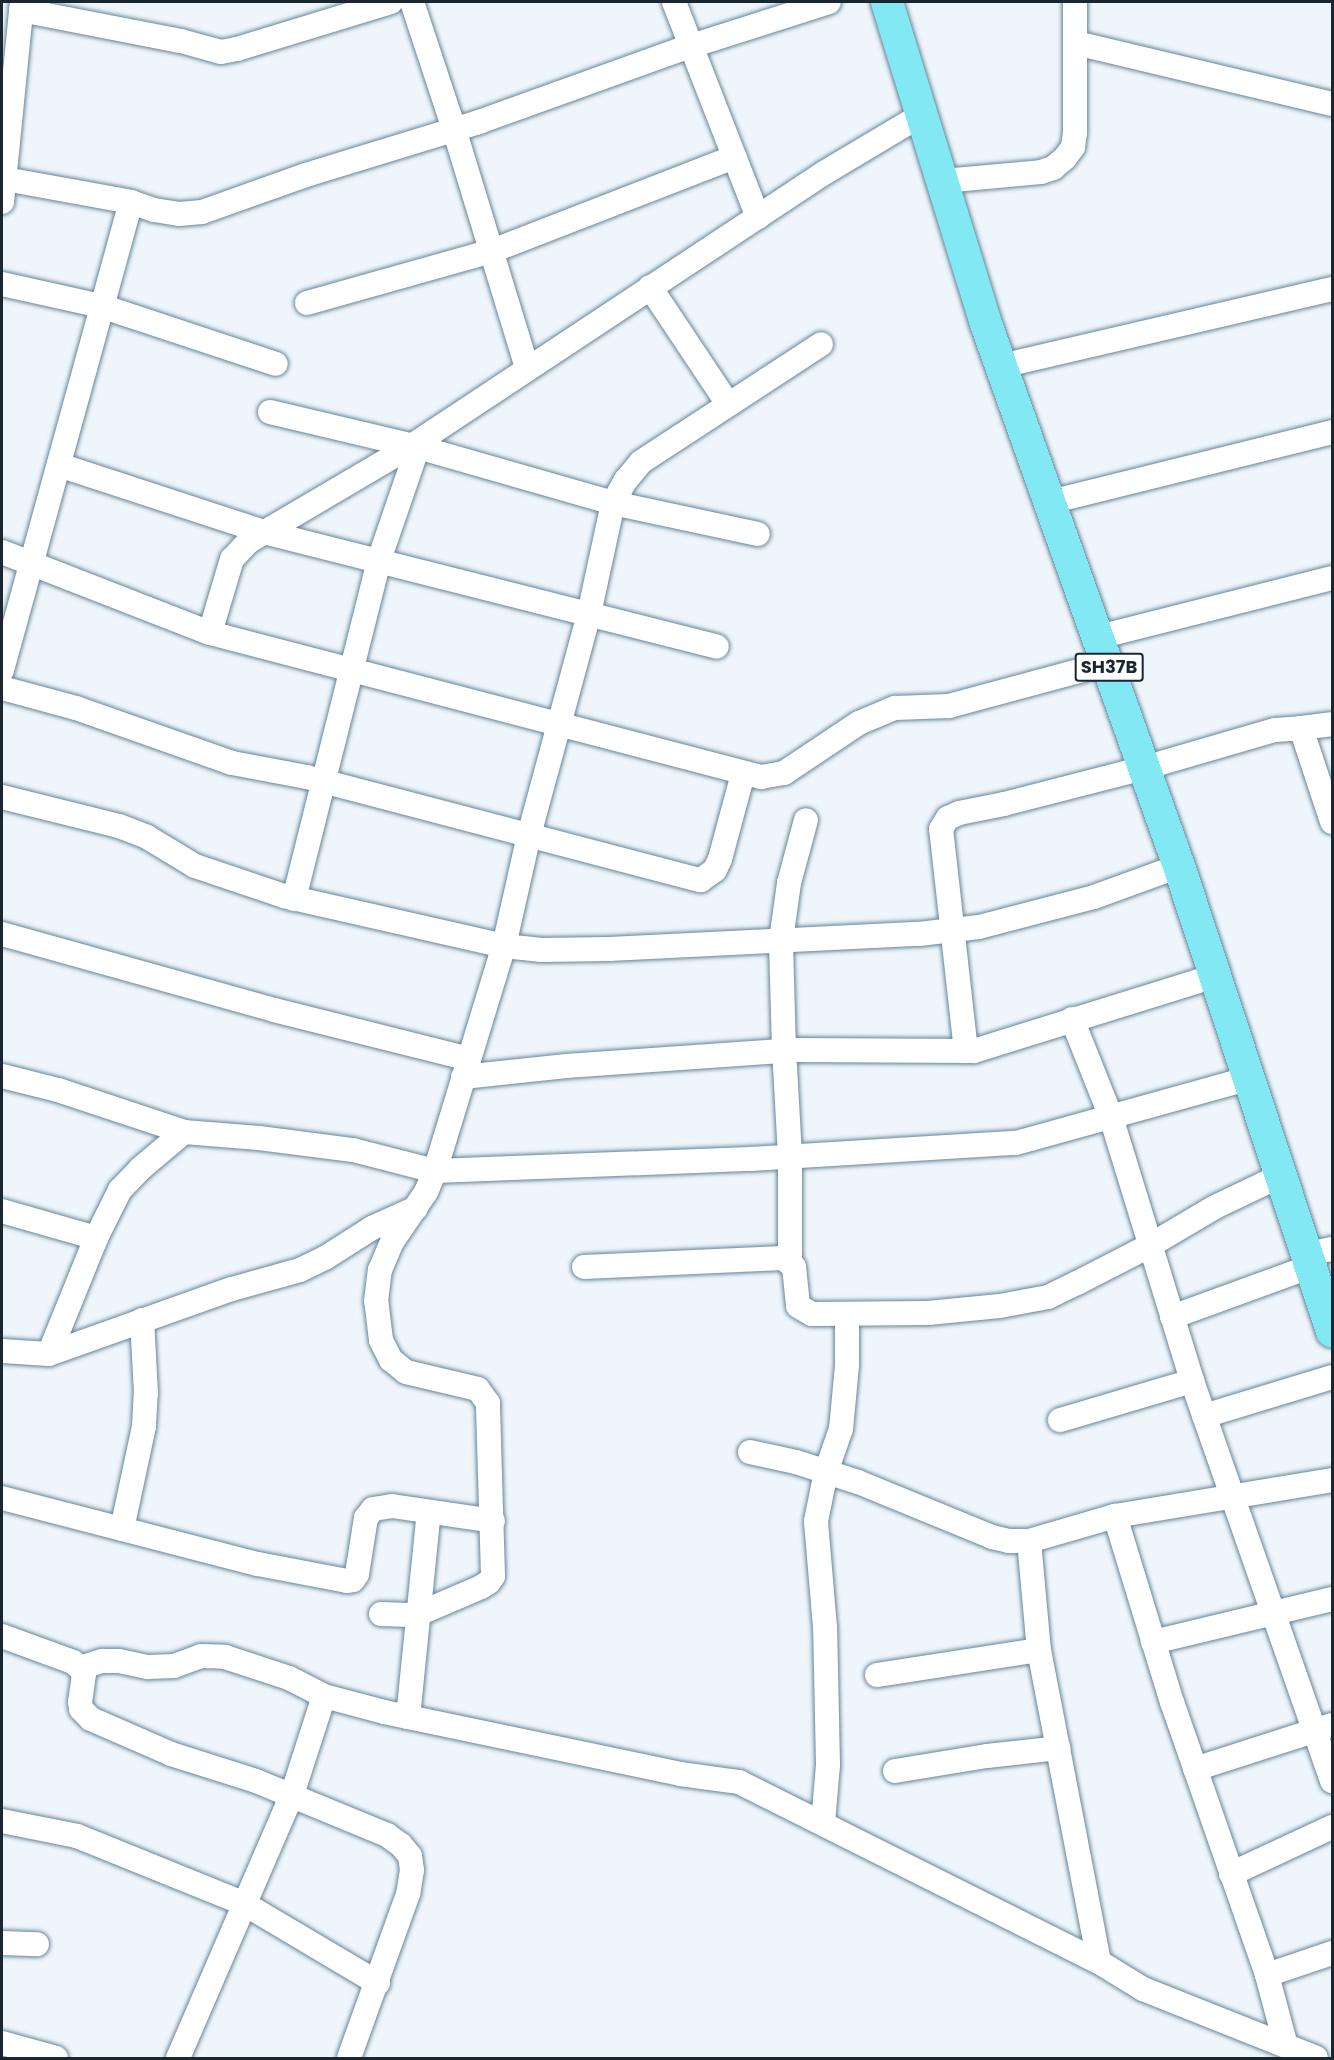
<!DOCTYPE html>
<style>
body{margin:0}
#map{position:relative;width:1334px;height:2060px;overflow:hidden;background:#eff6fb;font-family:Poppins,sans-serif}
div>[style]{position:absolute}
.roads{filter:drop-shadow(0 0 2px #65859a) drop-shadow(0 0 2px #65859a)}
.minor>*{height:24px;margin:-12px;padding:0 12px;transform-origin:12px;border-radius:12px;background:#fff}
.major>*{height:32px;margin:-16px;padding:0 16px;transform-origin:16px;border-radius:16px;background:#82e8f4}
span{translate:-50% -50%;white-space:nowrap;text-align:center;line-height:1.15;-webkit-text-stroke:5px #fff;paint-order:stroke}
.shield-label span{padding:2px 4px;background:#fff;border:2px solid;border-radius:4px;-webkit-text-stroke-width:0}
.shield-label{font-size:18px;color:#1a2730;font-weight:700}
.frame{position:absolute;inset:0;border:3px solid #1a2730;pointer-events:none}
</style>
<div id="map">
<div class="roads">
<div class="minor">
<i style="left:412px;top:2px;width:134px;rotate:71.7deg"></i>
<i style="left:454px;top:129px;width:250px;rotate:73deg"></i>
<i style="left:674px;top:2px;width:231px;rotate:68.7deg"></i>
<i style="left:21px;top:10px;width:163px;rotate:11deg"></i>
<i style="left:181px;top:41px;width:41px;rotate:15.4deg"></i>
<i style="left:221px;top:52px;width:16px;rotate:-11deg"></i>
<i style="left:237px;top:49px;width:161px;rotate:-17deg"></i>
<i style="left:1076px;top:43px;width:263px;rotate:13.4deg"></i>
<i style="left:923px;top:114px;width:115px;rotate:149.2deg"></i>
<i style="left:824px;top:173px;width:495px;rotate:146.5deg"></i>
<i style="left:411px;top:446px;width:189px;rotate:149.5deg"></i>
<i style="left:248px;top:542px;width:23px;rotate:133deg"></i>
<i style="left:232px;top:559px;width:77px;rotate:106.6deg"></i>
<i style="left:210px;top:633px;width:570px;rotate:14.65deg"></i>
<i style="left:761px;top:777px;width:23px;rotate:-10deg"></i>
<i style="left:784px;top:773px;width:90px;rotate:-33.7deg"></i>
<i style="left:859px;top:723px;width:39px;rotate:-23deg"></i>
<i style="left:895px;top:708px;width:54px;rotate:-2.1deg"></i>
<i style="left:949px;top:706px;width:165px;rotate:-15.1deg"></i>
<i style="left:5px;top:179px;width:128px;rotate:10.3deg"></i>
<i style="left:131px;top:202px;width:24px;rotate:19deg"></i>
<i style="left:154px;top:210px;width:25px;rotate:9deg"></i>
<i style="left:179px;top:214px;width:23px;rotate:-5deg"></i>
<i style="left:202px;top:212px;width:110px;rotate:-19.6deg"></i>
<i style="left:306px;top:175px;width:181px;rotate:-17deg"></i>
<i style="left:479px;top:122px;width:216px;rotate:-19.8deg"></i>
<i style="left:682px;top:49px;width:154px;rotate:-17.7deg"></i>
<i style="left:943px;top:181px;width:98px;rotate:-5.2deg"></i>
<i style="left:1041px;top:172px;width:13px;rotate:-18deg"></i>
<i style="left:1053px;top:168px;width:16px;rotate:-40deg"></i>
<i style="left:1065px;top:158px;width:14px;rotate:-54deg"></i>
<i style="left:1073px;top:147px;width:15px;rotate:-82deg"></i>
<i style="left:1075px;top:132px;width:130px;rotate:-90deg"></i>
<i style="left:2px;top:202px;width:201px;rotate:-84.3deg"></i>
<i style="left:2px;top:284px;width:101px;rotate:12.5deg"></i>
<i style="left:101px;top:306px;width:184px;rotate:18.3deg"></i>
<i style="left:650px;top:287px;width:141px;rotate:56.3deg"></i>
<i style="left:307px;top:303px;width:192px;rotate:-15.7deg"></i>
<i style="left:492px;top:251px;width:260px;rotate:-21.2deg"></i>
<i style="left:1001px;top:366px;width:340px;rotate:-13.1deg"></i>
<i style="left:270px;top:412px;width:152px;rotate:13.3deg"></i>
<i style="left:418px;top:447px;width:203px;rotate:16deg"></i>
<i style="left:613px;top:503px;width:148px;rotate:12.1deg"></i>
<i style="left:59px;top:465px;width:216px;rotate:18.1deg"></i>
<i style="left:264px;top:532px;width:467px;rotate:14.2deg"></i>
<i style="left:1050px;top:502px;width:291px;rotate:-13.9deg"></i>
<i style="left:2px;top:552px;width:223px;rotate:21.3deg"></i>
<i style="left:1099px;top:637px;width:240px;rotate:-14.2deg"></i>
<i style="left:2px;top:670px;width:485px;rotate:-74.6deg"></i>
<i style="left:2px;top:688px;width:77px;rotate:15.1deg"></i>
<i style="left:76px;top:708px;width:165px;rotate:19.4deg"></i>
<i style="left:232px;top:763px;width:76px;rotate:10.6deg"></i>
<i style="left:307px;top:777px;width:407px;rotate:14.7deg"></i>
<i style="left:701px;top:880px;width:17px;rotate:-36deg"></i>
<i style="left:715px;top:870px;width:12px;rotate:-66deg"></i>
<i style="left:720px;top:859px;width:88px;rotate:-74.9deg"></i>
<i style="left:1301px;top:728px;width:31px;rotate:-7deg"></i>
<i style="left:2px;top:797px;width:121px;rotate:13.9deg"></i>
<i style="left:119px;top:826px;width:30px;rotate:21deg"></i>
<i style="left:147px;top:837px;width:56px;rotate:31.1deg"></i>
<i style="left:195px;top:866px;width:94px;rotate:18.6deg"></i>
<i style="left:284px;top:896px;width:226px;rotate:12.8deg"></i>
<i style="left:504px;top:946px;width:38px;rotate:6deg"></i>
<i style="left:542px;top:950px;width:67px;rotate:-0.9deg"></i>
<i style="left:609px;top:949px;width:310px;rotate:-2.8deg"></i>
<i style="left:919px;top:934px;width:60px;rotate:-6.7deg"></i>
<i style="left:979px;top:927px;width:119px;rotate:-14.6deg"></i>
<i style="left:1094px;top:897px;width:90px;rotate:-20deg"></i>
<i style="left:294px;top:899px;width:349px;rotate:-75.9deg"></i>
<i style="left:379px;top:560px;width:120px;rotate:-71deg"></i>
<i style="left:2px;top:934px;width:282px;rotate:15.6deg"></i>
<i style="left:274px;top:1010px;width:201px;rotate:14.1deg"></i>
<i style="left:1072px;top:1019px;width:105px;rotate:68.3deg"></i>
<i style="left:1111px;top:1117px;width:276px;rotate:72.9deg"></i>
<i style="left:1192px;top:1381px;width:424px;rotate:70.7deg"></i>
<i style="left:966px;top:1051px;width:223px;rotate:-96.4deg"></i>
<i style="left:941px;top:829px;width:13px;rotate:-58deg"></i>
<i style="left:948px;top:818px;width:12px;rotate:-24deg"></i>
<i style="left:959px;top:813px;width:46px;rotate:-11.3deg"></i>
<i style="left:1004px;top:804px;width:145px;rotate:-14.4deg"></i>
<i style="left:1144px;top:768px;width:136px;rotate:-16.2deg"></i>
<i style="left:1275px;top:730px;width:26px;rotate:-4deg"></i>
<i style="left:1301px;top:728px;width:99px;rotate:71.7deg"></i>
<i style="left:2px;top:1076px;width:58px;rotate:14deg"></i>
<i style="left:58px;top:1090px;width:133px;rotate:18.4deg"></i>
<i style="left:463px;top:1077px;width:104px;rotate:-6.1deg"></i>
<i style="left:566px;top:1066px;width:230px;rotate:-4deg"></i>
<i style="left:795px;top:1050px;width:179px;rotate:0.3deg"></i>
<i style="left:974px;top:1051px;width:252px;rotate:-17.3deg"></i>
<i style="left:2px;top:1211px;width:98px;rotate:16deg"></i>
<i style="left:1308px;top:1254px;width:25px;rotate:-12deg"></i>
<i style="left:790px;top:1261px;width:105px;rotate:-90deg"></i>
<i style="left:790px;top:1156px;width:106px;rotate:-93.2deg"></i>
<i style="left:784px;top:1050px;width:110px;rotate:-91.6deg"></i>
<i style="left:781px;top:940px;width:58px;rotate:-82deg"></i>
<i style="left:789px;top:883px;width:65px;rotate:-74.9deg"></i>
<i style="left:584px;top:1267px;width:199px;rotate:-2.6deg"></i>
<i style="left:783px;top:1258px;width:14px;rotate:39deg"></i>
<i style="left:794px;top:1267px;width:39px;rotate:84deg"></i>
<i style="left:798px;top:1306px;width:16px;rotate:30deg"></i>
<i style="left:812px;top:1314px;width:116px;rotate:-0.5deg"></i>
<i style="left:928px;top:1313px;width:72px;rotate:-5.6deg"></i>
<i style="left:1000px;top:1306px;width:49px;rotate:-10.6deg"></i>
<i style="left:1048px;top:1297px;width:32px;rotate:-26deg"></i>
<i style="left:1077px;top:1283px;width:81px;rotate:-27.2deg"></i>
<i style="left:1149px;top:1246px;width:77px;rotate:-30.6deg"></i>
<i style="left:1215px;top:1207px;width:72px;rotate:-25.5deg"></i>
<i style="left:1172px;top:1317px;width:149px;rotate:-20deg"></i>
<i style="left:2px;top:1351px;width:47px;rotate:3.7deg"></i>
<i style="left:49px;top:1354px;width:125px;rotate:-67.9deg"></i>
<i style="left:96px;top:1238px;width:54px;rotate:-63.4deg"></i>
<i style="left:120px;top:1190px;width:29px;rotate:-46deg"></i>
<i style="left:140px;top:1169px;width:57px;rotate:-40.1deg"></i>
<i style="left:184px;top:1132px;width:75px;rotate:4.6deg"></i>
<i style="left:259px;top:1138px;width:95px;rotate:7.3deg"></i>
<i style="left:353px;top:1150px;width:85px;rotate:14.4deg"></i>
<i style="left:435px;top:1171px;width:316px;rotate:-2.2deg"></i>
<i style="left:751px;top:1159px;width:265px;rotate:-3.5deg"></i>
<i style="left:1016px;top:1143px;width:240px;rotate:-15.5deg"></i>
<i style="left:49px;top:1354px;width:194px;rotate:-19.6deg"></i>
<i style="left:232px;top:1289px;width:71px;rotate:-15.6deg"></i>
<i style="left:300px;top:1270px;width:28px;rotate:-26deg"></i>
<i style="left:325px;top:1258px;width:56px;rotate:-32.6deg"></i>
<i style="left:372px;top:1228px;width:48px;rotate:-24.4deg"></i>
<i style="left:1204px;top:1416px;width:134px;rotate:-16.9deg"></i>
<i style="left:1060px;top:1420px;width:138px;rotate:-16.5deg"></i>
<i style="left:750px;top:1452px;width:47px;rotate:12.3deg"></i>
<i style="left:796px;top:1462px;width:65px;rotate:17.9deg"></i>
<i style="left:858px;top:1482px;width:145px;rotate:22.3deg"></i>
<i style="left:992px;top:1537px;width:17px;rotate:13deg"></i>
<i style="left:1009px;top:1541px;width:20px"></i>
<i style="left:1029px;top:1541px;width:90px;rotate:-16.2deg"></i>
<i style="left:1115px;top:1516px;width:220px;rotate:-9.4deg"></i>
<i style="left:2px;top:1498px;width:264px;rotate:14.5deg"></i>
<i style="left:258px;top:1564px;width:91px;rotate:10.8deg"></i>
<i style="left:347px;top:1581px;width:6px;rotate:-9deg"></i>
<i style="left:353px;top:1580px;width:7px;rotate:-56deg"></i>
<i style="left:357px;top:1574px;width:57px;rotate:-80.9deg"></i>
<i style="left:366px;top:1518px;width:11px;rotate:-52deg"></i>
<i style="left:373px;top:1509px;width:19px;rotate:-9deg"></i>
<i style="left:392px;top:1506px;width:102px;rotate:8.4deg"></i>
<i style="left:1115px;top:1516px;width:195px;rotate:73deg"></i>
<i style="left:1172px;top:1702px;width:289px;rotate:70.8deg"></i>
<i style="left:1267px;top:1975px;width:73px;rotate:75deg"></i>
<i style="left:122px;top:1529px;width:105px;rotate:-77.9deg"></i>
<i style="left:144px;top:1426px;width:33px;rotate:-87deg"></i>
<i style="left:146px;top:1393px;width:73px;rotate:-93.1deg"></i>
<i style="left:1029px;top:1541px;width:109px;rotate:84.8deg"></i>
<i style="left:1039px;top:1650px;width:318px;rotate:79.1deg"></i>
<i style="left:381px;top:1614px;width:35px;rotate:2deg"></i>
<i style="left:416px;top:1615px;width:71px;rotate:-23.3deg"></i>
<i style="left:481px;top:1587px;width:9px;rotate:-32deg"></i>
<i style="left:489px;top:1582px;width:7px;rotate:-56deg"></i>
<i style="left:493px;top:1576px;width:173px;rotate:-91.7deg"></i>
<i style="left:488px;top:1403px;width:17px;rotate:-126deg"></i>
<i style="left:478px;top:1389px;width:74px;rotate:-166.7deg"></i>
<i style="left:406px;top:1372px;width:19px;rotate:-141deg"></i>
<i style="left:391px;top:1360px;width:22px;rotate:-117deg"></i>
<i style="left:381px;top:1340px;width:39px;rotate:-97deg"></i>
<i style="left:376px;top:1301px;width:31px;rotate:-83deg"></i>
<i style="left:380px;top:1270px;width:30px;rotate:-67deg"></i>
<i style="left:392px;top:1242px;width:60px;rotate:-55.8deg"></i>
<i style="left:426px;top:1192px;width:23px;rotate:-67deg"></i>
<i style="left:435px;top:1171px;width:235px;rotate:-73deg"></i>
<i style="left:504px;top:946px;width:114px;rotate:-77.3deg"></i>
<i style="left:529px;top:835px;width:229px;rotate:-74.8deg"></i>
<i style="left:589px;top:614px;width:114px;rotate:-77.8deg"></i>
<i style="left:613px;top:503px;width:26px;rotate:-61deg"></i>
<i style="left:626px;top:480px;width:23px;rotate:-50deg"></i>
<i style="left:641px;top:462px;width:215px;rotate:-33.2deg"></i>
<i style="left:2px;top:1636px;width:76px;rotate:20.1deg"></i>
<i style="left:73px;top:1662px;width:9px;rotate:41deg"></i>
<i style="left:80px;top:1668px;width:7px;rotate:56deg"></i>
<i style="left:84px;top:1674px;width:28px;rotate:98deg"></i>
<i style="left:80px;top:1702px;width:7px;rotate:82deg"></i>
<i style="left:81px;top:1709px;width:14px;rotate:45deg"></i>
<i style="left:91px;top:1719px;width:87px;rotate:23.6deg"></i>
<i style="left:171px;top:1754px;width:89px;rotate:17.6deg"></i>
<i style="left:256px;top:1781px;width:142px;rotate:22.4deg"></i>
<i style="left:387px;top:1835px;width:17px;rotate:36deg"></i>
<i style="left:401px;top:1845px;width:14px;rotate:51deg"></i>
<i style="left:410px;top:1856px;width:14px;rotate:82deg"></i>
<i style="left:412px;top:1870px;width:24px;rotate:99deg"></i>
<i style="left:408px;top:1894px;width:174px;rotate:109.8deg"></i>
<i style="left:1153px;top:1642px;width:184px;rotate:-13.5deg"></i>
<i style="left:80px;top:1668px;width:23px;rotate:-18deg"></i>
<i style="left:102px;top:1661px;width:17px"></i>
<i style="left:119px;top:1661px;width:30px;rotate:12deg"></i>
<i style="left:148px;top:1667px;width:26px;rotate:-2deg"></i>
<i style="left:174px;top:1666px;width:29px;rotate:-20deg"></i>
<i style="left:201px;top:1656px;width:24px;rotate:2deg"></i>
<i style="left:225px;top:1657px;width:67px;rotate:18.2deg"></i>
<i style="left:289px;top:1678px;width:39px;rotate:27deg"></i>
<i style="left:324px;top:1696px;width:62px;rotate:14.9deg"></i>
<i style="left:384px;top:1712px;width:302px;rotate:11.8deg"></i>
<i style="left:680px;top:1774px;width:60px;rotate:7.7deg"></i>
<i style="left:739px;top:1782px;width:402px;rotate:26.6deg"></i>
<i style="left:1099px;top:1962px;width:52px;rotate:31.5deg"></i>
<i style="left:1143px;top:1989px;width:186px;rotate:21.7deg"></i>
<i style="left:877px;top:1675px;width:164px;rotate:-8.8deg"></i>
<i style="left:408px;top:1717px;width:206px;rotate:-84.2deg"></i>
<i style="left:1195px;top:1769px;width:144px;rotate:-17.8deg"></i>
<i style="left:895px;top:1771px;width:93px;rotate:-9.3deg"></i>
<i style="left:987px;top:1756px;width:72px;rotate:-6.3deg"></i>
<i style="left:2px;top:1821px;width:76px;rotate:11.3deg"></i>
<i style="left:77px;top:1836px;width:179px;rotate:22deg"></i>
<i style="left:243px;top:1903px;width:157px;rotate:30.7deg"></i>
<i style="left:823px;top:1823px;width:58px;rotate:-85.1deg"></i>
<i style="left:828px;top:1765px;width:138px;rotate:-91.2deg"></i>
<i style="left:825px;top:1627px;width:106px;rotate:-94.9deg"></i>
<i style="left:816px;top:1521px;width:50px;rotate:-78.5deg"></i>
<i style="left:826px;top:1472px;width:46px;rotate:-70.8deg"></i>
<i style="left:841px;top:1429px;width:64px;rotate:-84.6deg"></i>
<i style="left:847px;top:1365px;width:50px;rotate:-90deg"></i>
<i style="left:1231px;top:1874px;width:111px;rotate:-25deg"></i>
<i style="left:2px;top:1943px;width:35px;rotate:2deg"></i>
<i style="left:1267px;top:1975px;width:69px;rotate:-18.7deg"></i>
<i style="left:2px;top:2043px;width:56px;rotate:15.5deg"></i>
<i style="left:178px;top:2058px;width:287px;rotate:-66.6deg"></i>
<i style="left:292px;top:1795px;width:104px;rotate:-72.1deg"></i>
</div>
<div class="major">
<i style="left:887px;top:2px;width:334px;rotate:72.9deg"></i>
<i style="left:985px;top:321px;width:578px;rotate:70.41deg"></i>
<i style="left:1179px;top:866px;width:490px;rotate:71.8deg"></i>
</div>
</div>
<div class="shield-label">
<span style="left:1109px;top:667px">SH37B</span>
</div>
<div class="frame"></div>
</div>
